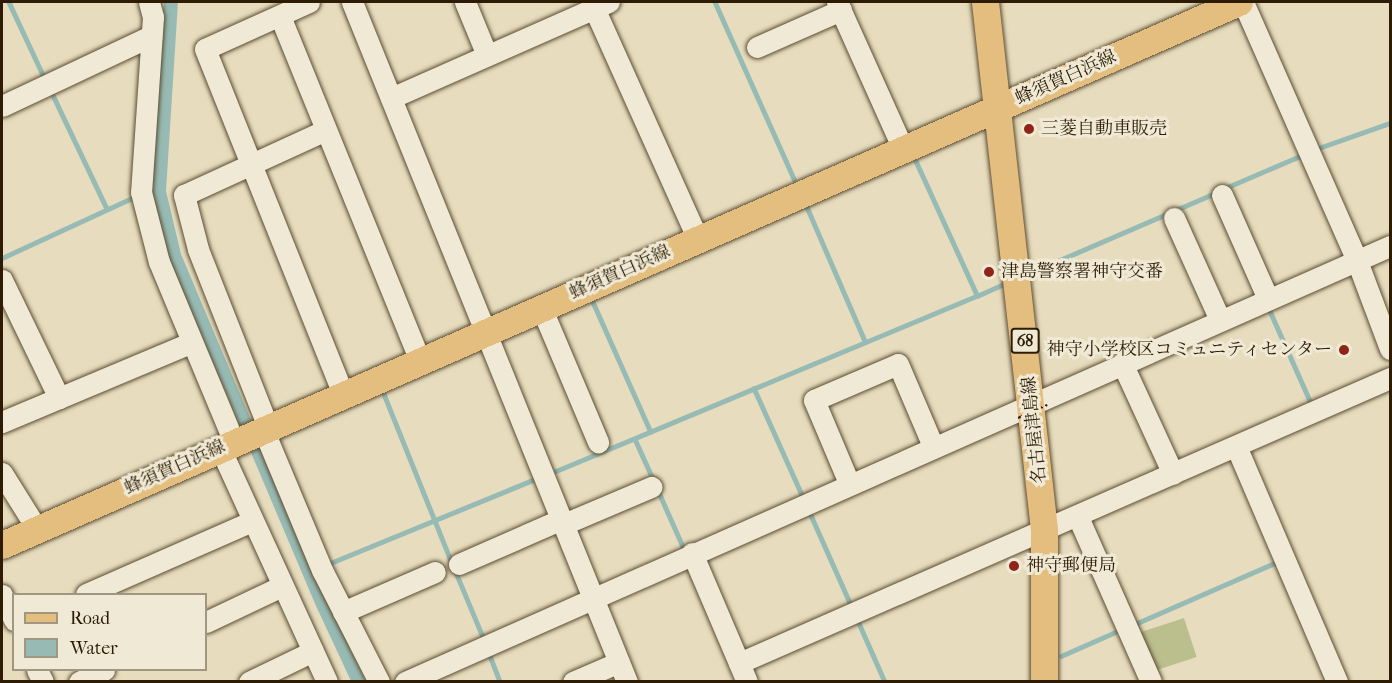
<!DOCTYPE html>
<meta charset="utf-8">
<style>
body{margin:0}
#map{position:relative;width:1392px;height:683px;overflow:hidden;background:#e7ddbe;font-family:"IM FELL French Canon","Noto Serif JP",serif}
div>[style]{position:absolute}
.green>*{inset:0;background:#bbbf8e;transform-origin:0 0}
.water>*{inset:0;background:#97bbb4}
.stream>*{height:4.5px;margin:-2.25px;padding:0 2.25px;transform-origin:2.25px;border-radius:2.25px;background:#97bbb4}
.roads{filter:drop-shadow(0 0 2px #5c4c32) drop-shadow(0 0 2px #5c4c32)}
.minor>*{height:21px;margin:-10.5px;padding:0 10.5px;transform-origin:10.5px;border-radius:10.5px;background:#efe9d5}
.major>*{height:27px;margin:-13.5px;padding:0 13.5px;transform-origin:13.5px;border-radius:13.5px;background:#e4be7f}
.path-bridge>*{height:2px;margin-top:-1px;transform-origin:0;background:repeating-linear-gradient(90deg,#2d1c03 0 4.5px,transparent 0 7.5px)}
.dots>*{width:16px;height:16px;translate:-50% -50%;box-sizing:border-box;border:3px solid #efe9d5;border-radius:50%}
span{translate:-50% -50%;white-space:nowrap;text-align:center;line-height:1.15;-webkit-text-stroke:6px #efe9d5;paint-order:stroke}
.shield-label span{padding:2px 4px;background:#efe9d5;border:2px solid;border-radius:4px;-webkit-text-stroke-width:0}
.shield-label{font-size:16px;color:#2d1c03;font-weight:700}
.street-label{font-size:18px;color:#2d1c03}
.poi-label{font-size:18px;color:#2d1c03}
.left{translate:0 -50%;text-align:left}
.right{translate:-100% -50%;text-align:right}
.frame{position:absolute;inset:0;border:3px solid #2d1c03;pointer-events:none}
.legend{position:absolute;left:12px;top:593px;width:195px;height:78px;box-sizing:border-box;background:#efe9d5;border:2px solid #a19781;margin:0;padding:8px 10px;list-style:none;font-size:18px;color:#2d1c03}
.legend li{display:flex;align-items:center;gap:12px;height:30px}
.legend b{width:30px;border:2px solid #a19781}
</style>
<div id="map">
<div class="green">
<i style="left:1184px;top:618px;width:41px;height:49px;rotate:72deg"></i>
</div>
<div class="water">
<i style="clip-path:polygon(164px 2px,178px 2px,166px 191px,181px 254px,326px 598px,366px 681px,351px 681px,316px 606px,168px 257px,152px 194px)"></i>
</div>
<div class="stream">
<i style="left:9px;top:2px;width:83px;rotate:65deg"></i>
<i style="left:715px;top:2px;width:194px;rotate:65.9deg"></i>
<i style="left:52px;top:93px;width:128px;rotate:64.6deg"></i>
<i style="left:1316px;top:149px;width:78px;rotate:-19.4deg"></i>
<i style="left:1223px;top:189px;width:84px;rotate:-23.2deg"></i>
<i style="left:807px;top:207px;width:146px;rotate:66.6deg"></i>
<i style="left:2px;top:258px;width:148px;rotate:-24.8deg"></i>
<i style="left:1032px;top:272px;width:199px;rotate:-23.3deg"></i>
<i style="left:977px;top:296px;width:27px;rotate:-24deg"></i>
<i style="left:593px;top:302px;width:142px;rotate:66deg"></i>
<i style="left:1270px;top:311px;width:98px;rotate:66deg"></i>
<i style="left:754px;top:388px;width:120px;rotate:65.8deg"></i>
<i style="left:384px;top:394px;width:182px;rotate:68.1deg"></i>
<i style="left:635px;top:439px;width:46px;rotate:65.7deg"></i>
<i style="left:556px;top:471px;width:456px;rotate:-22.6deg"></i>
<i style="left:977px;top:296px;width:147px;rotate:-114.5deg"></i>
<i style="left:657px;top:488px;width:67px;rotate:66.1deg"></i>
<i style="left:810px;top:513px;width:98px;rotate:66deg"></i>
<i style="left:328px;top:564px;width:227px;rotate:-22.3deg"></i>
<i style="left:455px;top:570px;width:73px;rotate:67.3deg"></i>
<i style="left:858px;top:621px;width:67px;rotate:66.1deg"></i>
<i style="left:1135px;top:624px;width:157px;rotate:-23.6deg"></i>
<i style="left:489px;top:653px;width:31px;rotate:69deg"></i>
<i style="left:1061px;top:656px;width:64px;rotate:-23.8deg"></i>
</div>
<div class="roads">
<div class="minor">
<i style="left:149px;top:2px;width:16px;rotate:75deg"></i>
<i style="left:153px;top:17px;width:175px;rotate:93.9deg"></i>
<i style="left:141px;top:192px;width:72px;rotate:75.6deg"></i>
<i style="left:159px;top:262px;width:195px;rotate:67.4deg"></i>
<i style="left:309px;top:2px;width:114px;rotate:155.7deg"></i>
<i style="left:205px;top:49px;width:372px;rotate:68.2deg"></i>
<i style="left:352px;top:2px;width:734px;rotate:67.98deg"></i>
<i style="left:465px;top:2px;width:57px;rotate:67.5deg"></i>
<i style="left:837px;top:2px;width:161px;rotate:65.8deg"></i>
<i style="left:1243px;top:2px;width:283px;rotate:66.2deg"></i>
<i style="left:1357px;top:261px;width:94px;rotate:69.4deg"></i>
<i style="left:594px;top:8px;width:253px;rotate:65.8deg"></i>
<i style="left:280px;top:16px;width:371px;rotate:67.9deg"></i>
<i style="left:757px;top:47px;width:92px;rotate:-23.8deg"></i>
<i style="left:391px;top:98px;width:238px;rotate:-23.8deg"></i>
<i style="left:2px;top:106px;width:165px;rotate:-25.2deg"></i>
<i style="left:1222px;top:195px;width:114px;rotate:66.1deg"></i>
<i style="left:1174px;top:218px;width:112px;rotate:65.7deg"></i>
<i style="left:2px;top:280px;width:131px;rotate:64.2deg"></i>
<i style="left:59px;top:398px;width:62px;rotate:157.2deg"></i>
<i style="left:541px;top:307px;width:147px;rotate:67.1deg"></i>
<i style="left:1122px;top:363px;width:122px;rotate:65.3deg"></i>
<i style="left:59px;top:398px;width:144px;rotate:-22.8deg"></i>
<i style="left:268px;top:427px;width:191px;rotate:-111.5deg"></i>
<i style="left:198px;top:249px;width:56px;rotate:-104.5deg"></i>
<i style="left:184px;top:195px;width:156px;rotate:-24.6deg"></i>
<i style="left:263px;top:429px;width:153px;rotate:67.3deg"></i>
<i style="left:322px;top:570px;width:126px;rotate:63deg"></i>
<i style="left:1236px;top:446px;width:257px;rotate:66.8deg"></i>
<i style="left:220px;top:448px;width:257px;rotate:65.4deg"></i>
<i style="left:2px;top:473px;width:66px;rotate:58deg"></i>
<i style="left:849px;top:483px;width:90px;rotate:-112.9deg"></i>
<i style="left:814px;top:400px;width:91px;rotate:-23.2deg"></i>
<i style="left:898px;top:364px;width:89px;rotate:66.9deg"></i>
<i style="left:1078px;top:517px;width:180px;rotate:66.1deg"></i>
<i style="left:564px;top:524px;width:95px;rotate:-23deg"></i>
<i style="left:692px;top:553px;width:140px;rotate:66.9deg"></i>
<i style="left:459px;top:564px;width:112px;rotate:-23.6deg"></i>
<i style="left:86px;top:594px;width:181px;rotate:-23.7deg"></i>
<i style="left:2px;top:595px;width:28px;rotate:64deg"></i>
<i style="left:343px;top:612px;width:100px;rotate:-23.5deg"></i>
<i style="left:206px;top:622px;width:84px;rotate:-25.3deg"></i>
<i style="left:739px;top:663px;width:711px;rotate:-23.64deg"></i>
<i style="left:37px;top:670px;width:13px;rotate:63deg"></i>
<i style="left:79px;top:682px;width:28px;rotate:-26deg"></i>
<i style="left:249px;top:682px;width:71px;rotate:-25.8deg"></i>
<i style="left:405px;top:682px;width:1077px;rotate:-23.88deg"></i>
<i style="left:573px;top:682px;width:50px;rotate:-23.5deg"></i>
</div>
<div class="major">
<i style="left:985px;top:2px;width:531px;rotate:83.62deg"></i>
<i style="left:1044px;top:530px;width:152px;rotate:90deg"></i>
<i style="left:2px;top:545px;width:1351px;rotate:-23.7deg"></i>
</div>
</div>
<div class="path-bridge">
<i style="left:1018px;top:418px;width:32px;rotate:-24deg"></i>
</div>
<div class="dots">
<i style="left:1029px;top:129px;background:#8f2418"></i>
<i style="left:989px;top:272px;background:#8f2418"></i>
<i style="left:1344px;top:350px;background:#8f2418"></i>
<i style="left:1014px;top:566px;background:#8f2418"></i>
</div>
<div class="shield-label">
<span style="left:1025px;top:341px">68</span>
</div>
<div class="street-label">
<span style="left:1066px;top:78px;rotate:-24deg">蜂須賀白浜線</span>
<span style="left:620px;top:273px;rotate:-24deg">蜂須賀白浜線</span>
<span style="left:1035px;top:430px;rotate:-96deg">名古屋津島線</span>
<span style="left:175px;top:468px;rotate:-24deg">蜂須賀白浜線</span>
</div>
<div class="poi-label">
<span class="left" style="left:1041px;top:129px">三菱自動車販売</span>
<span class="left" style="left:1001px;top:272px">津島警察署神守交番</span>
<span class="right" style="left:1332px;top:350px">神守小学校区コミュニティセンター</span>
<span class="left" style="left:1026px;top:566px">神守郵便局</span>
</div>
<div class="frame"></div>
<ul class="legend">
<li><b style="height:8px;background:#e4be7f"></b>Road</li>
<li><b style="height:16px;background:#97bbb4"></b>Water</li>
</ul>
</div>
